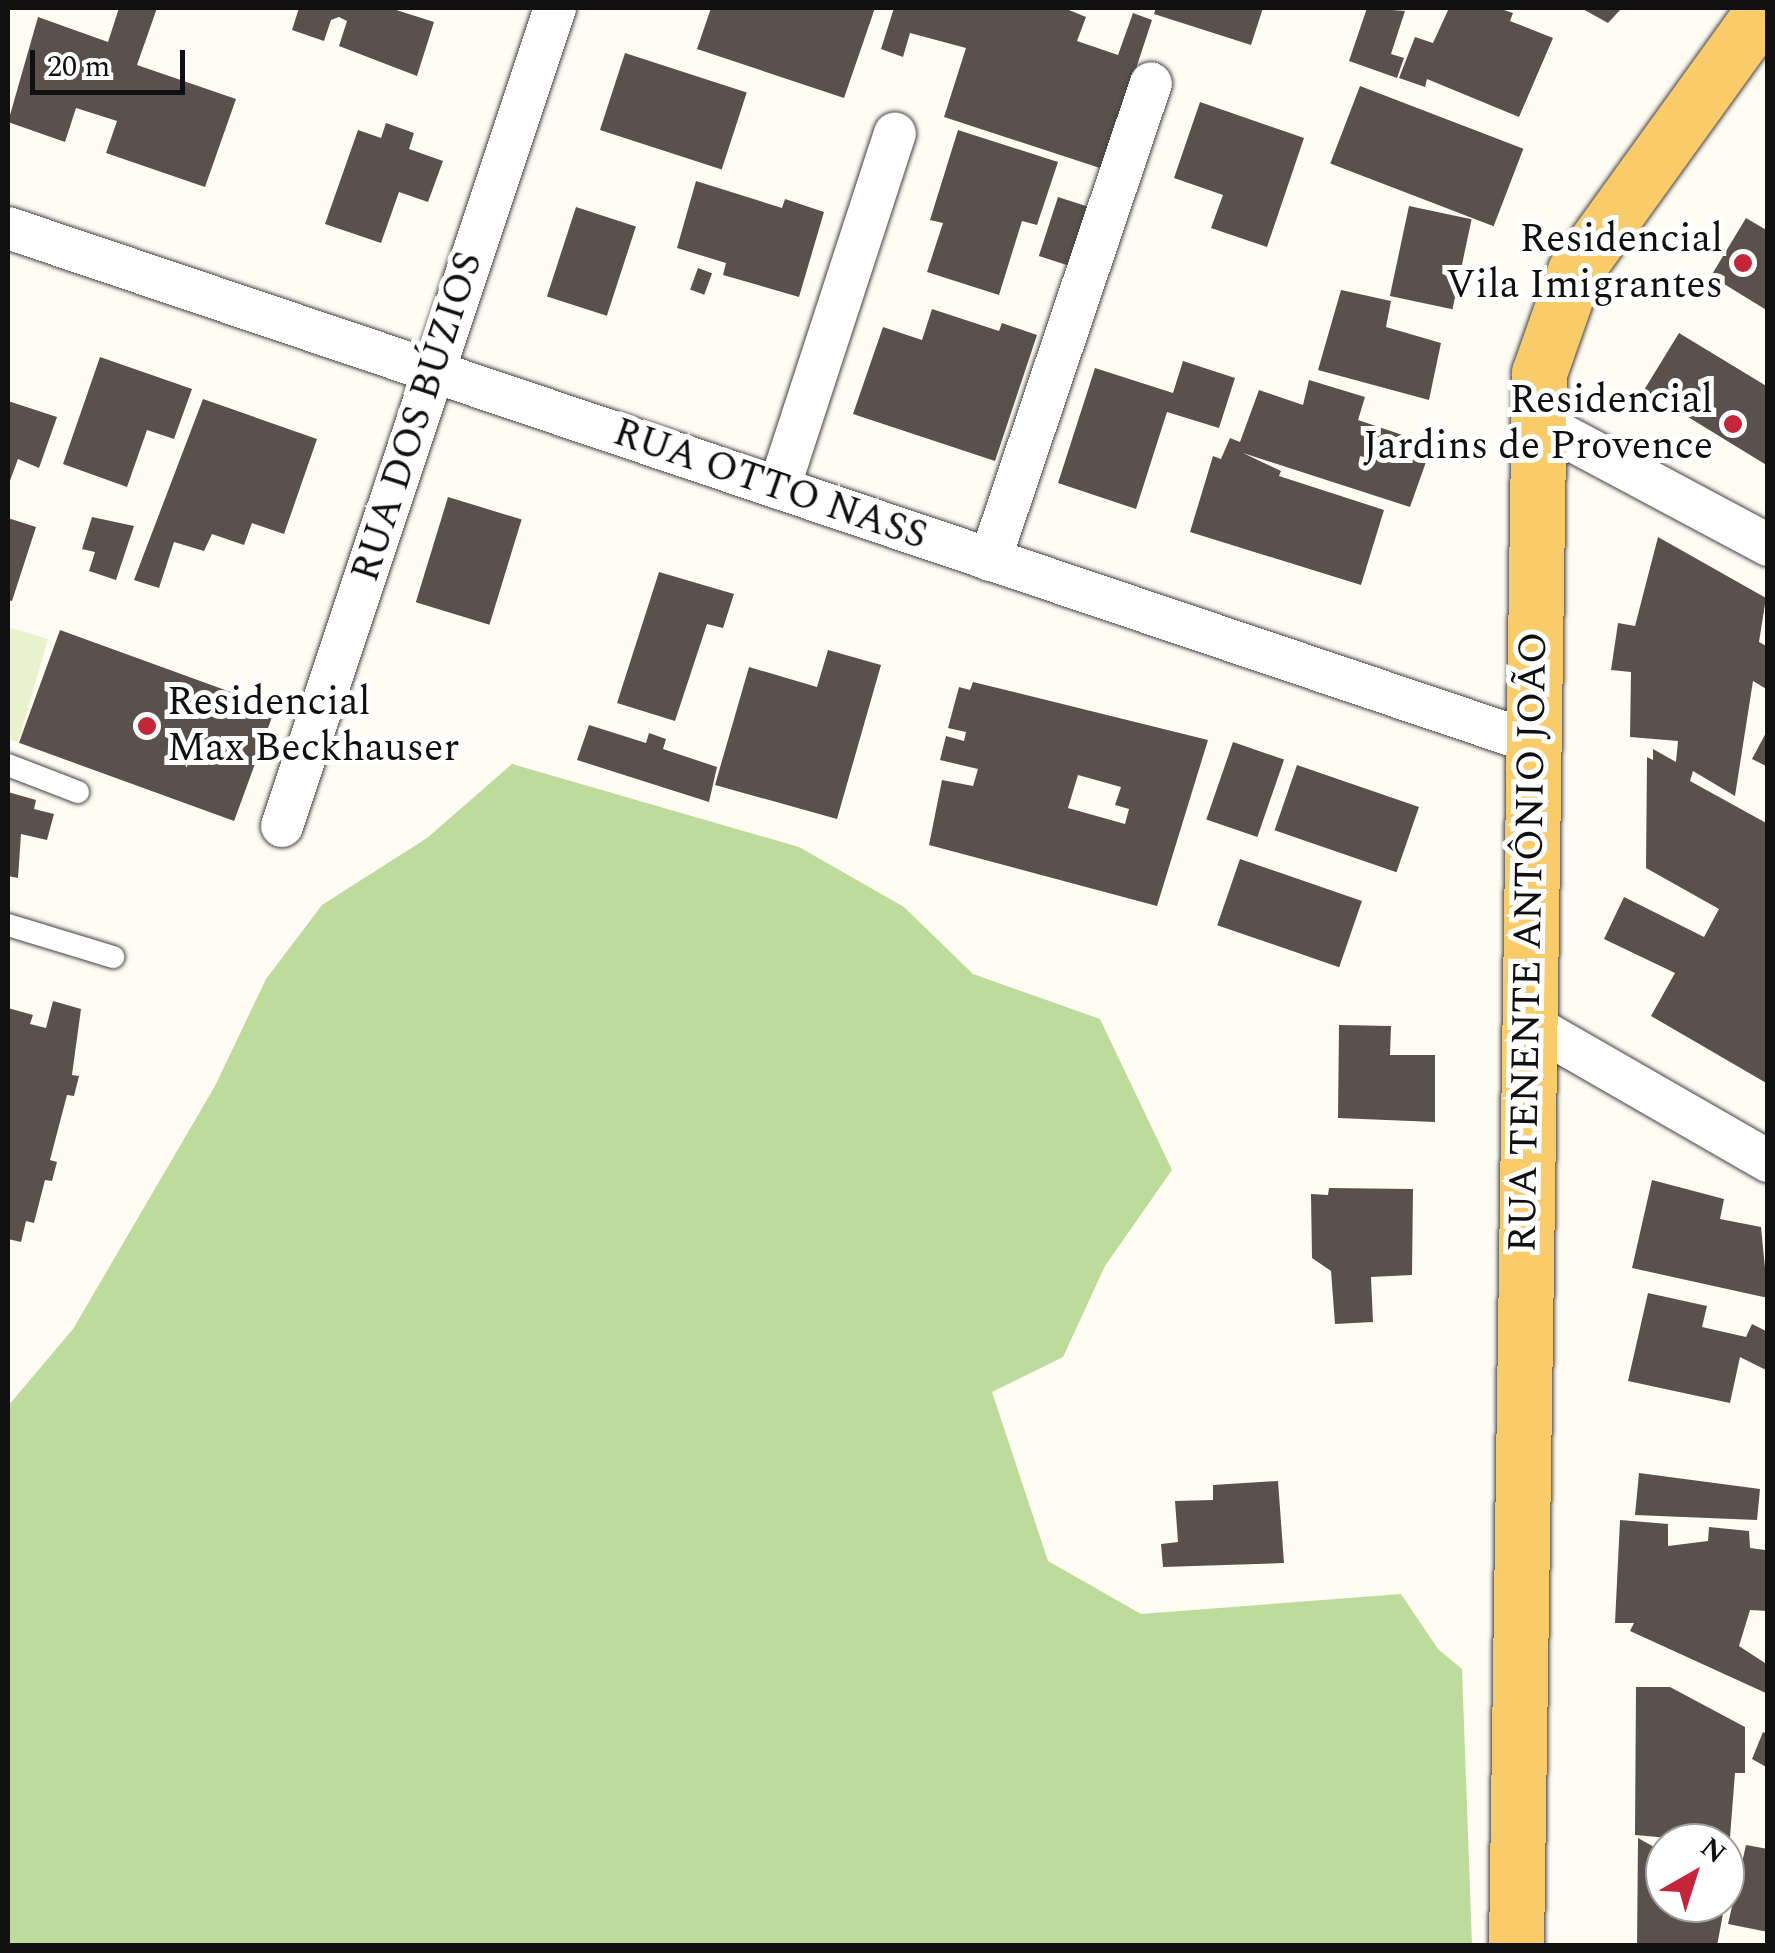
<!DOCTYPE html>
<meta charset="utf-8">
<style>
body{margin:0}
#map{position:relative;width:1775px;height:1953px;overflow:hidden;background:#fffcf4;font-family:Spectral,serif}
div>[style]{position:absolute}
.forest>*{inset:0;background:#bddc9b}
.pitch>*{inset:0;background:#e8f2ce}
.building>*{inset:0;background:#5a514c;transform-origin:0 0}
.roads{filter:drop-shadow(0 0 2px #434343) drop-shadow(0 0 2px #434343)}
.service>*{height:22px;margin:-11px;padding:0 11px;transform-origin:11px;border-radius:11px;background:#fff}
.minor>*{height:42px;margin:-21px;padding:0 21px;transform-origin:21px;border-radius:21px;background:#fff}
.primary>*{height:55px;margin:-27.5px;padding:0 27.5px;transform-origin:27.5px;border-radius:27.5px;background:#facc69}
.dots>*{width:28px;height:28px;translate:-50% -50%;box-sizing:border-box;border:5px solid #fff;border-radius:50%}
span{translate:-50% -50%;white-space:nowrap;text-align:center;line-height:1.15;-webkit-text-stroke:10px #fff;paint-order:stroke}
.poi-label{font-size:40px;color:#101010}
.right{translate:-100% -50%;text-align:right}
.left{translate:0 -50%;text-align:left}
.street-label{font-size:40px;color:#101010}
.frame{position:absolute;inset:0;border:10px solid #101010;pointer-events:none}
.north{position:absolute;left:1645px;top:1823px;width:100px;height:100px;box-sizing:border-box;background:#fff;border:2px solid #9f9f9f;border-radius:50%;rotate:39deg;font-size:28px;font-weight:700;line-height:40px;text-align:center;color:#101010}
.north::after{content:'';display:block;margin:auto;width:35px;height:45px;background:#c42538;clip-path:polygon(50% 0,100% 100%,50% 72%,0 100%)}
.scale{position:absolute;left:30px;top:50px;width:155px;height:45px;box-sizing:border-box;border:5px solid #101010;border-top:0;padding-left:12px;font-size:30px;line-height:35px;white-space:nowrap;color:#101010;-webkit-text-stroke:8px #fff;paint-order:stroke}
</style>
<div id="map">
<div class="forest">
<i style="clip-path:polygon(512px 764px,799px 847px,904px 907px,973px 974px,1100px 1019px,1172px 1170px,1105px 1266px,1063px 1357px,992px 1392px,1048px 1561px,1141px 1614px,1401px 1594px,1438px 1649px,1462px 1669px,1472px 1945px,8px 1945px,8px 1406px,73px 1329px,215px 1086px,266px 979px,322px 905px,427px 838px)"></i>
</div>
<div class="pitch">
<i style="clip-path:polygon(8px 627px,48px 639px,18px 742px,8px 739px)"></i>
</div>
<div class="building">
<i style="clip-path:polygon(119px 8px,157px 8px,137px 65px,236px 99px,205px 187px,106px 153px,117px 121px,76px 108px,65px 142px,8px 122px,38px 17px,108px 42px)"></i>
<i style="clip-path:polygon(299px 8px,390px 8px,434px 22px,417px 76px,339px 46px,347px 21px,339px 17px,331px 20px,324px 41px,292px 30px)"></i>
<i style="clip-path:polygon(711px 8px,875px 8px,844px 98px,697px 49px)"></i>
<i style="clip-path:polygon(894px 8px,1064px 8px,1086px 17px,1077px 41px,1118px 55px,1133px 13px,1152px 20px,1103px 169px,944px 117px,966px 48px,910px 33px,903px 57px,881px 49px)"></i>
<i style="clip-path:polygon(1156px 8px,1263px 8px,1251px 45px,1154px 14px)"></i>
<i style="clip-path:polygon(1367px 8px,1405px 11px,1391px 54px,1404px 58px,1397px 78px,1349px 61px)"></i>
<i style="clip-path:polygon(1449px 8px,1498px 8px,1513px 13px,1510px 21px,1553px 38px,1519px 117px,1427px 79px,1425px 87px,1399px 78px,1415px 37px,1433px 43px)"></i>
<i style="clip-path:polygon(1581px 8px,1622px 8px,1608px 23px)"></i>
<i style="left:625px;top:53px;width:128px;height:81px;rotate:18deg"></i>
<i style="left:1360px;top:86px;width:175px;height:83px;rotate:21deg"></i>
<i style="clip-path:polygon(1200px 102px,1304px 138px,1267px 247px,1211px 228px,1223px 195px,1174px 178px)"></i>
<i style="clip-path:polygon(386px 123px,414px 133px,409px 149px,443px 161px,428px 202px,399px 192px,381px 243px,325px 224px,358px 130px,381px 138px)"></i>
<i style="clip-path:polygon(958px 130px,1058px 162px,1037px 225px,1022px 221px,999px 295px,927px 272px,943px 223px,930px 220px)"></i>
<i style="clip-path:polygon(696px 181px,782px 208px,785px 199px,824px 212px,799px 297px,723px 275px,726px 263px,677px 248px)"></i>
<i style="left:1058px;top:197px;width:35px;height:62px;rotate:18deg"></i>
<i style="left:1409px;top:206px;width:64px;height:92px;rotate:12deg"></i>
<i style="left:576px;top:207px;width:63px;height:94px;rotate:18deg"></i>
<i style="clip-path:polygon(1746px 218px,1768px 231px,1768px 311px,1711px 276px)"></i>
<i style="left:698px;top:268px;width:15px;height:23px;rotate:20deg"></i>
<i style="clip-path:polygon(1341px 290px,1391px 301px,1386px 327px,1441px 343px,1429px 400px,1318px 370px)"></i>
<i style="clip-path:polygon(932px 309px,999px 331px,1002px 323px,1037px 335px,995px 461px,853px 414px,883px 327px,922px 340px)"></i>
<i style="clip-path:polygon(1679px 333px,1768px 387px,1768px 466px,1644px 390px)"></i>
<i style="clip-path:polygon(100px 357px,192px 389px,174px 439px,147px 430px,127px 487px,63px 464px)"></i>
<i style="clip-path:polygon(1183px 361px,1235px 378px,1219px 428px,1167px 412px,1136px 509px,1058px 483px,1095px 368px,1173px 393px)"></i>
<i style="clip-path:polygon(1309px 380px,1365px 397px,1358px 420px,1432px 445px,1410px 507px,1243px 453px,1281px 471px,1279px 476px,1384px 510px,1361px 585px,1190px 532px,1213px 456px,1221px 459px,1230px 438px,1240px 442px,1259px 390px,1303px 405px)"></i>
<i style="clip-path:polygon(203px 399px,317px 439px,284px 534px,252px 523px,244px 545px,212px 534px,204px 551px,174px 542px,159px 588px,134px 580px)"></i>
<i style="clip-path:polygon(8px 401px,57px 417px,39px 468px,18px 459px,8px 486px)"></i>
<i style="left:448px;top:497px;width:77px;height:110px;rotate:17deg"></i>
<i style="clip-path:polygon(92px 517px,134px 526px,116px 580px,89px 571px,95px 552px,82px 549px)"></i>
<i style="clip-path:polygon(8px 518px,36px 527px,12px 601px,8px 600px)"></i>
<i style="clip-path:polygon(1658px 537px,1766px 598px,1759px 642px,1768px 647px,1768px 690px,1753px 681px,1735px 796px,1693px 771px,1690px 781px,1768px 824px,1768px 1084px,1651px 1016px,1675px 973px,1604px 939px,1624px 897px,1704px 937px,1719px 909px,1646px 868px,1647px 757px,1653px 760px,1653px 749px,1676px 762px,1678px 741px,1630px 737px,1631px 672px,1611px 670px,1618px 623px,1635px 626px)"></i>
<i style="clip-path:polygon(659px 572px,734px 594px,723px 628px,707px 624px,675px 721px,617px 703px)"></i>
<i style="left:60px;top:630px;width:229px;height:120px;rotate:20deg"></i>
<i style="clip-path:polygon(828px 650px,881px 665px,837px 819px,715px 785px,749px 667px,817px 687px)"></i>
<i style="clip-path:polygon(evenodd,973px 682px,1208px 740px,1157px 906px,929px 845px,942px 780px,973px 786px,978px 769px,940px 760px,946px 736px,964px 741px,966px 732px,948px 728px,959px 687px,970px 690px,973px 682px,1078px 775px,1121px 787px,1115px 805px,1129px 809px,1125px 824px,1068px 808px,1078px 775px)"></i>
<i style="clip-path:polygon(589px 725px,646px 743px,649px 733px,666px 739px,663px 749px,717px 767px,709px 802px,577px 760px)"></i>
<i style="clip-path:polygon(1768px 729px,1768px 767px,1752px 759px)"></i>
<i style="left:1233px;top:742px;width:54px;height:82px;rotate:19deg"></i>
<i style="left:1297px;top:765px;width:129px;height:69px;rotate:19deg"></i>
<i style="clip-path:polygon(8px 792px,36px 800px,34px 809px,54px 814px,47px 840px,21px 834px,18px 878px,8px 876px)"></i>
<i style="left:1240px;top:859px;width:129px;height:70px;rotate:19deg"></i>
<i style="clip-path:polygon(53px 1001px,81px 1009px,72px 1075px,79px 1076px,74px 1096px,67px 1095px,50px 1160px,57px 1162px,52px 1181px,45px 1180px,34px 1223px,26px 1221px,21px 1242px,8px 1239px,8px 1008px,33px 1015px,30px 1024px,46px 1028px)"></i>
<i style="clip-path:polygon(1339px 1025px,1391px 1026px,1390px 1055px,1435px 1055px,1435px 1122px,1338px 1118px)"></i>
<i style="clip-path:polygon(1652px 1180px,1724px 1199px,1720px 1219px,1761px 1227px,1768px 1298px,1632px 1268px)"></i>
<i style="clip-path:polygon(1329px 1188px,1413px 1189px,1412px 1275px,1371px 1277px,1373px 1322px,1335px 1324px,1331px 1271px,1312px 1258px,1311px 1194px,1328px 1195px)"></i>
<i style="clip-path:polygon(1648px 1293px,1707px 1306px,1702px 1327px,1746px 1337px,1752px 1324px,1768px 1332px,1768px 1371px,1740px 1357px,1730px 1403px,1628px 1381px)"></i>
<i style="clip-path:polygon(1639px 1473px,1760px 1489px,1757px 1520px,1635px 1515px)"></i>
<i style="clip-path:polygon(1278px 1481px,1284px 1563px,1163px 1567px,1161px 1544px,1178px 1542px,1175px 1501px,1213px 1500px,1213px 1485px)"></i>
<i style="clip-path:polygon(1620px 1520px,1668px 1524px,1668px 1546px,1708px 1541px,1709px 1527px,1749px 1531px,1750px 1548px,1765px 1550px,1768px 1611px,1750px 1610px,1739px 1646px,1768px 1665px,1768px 1694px,1630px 1631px,1634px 1623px,1615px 1623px)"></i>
<i style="clip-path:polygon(1636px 1687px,1670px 1687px,1745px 1727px,1745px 1773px,1735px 1773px,1729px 1850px,1725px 1843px,1635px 1835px)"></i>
<i style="clip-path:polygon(1763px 1732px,1768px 1734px,1768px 1768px,1752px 1759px)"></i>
<i style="clip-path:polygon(1638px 1838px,1665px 1853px,1665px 1903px,1725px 1903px,1717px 1946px,1637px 1946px)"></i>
<i style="clip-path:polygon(1746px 1845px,1768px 1849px,1768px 1932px,1728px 1924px)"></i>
</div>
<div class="roads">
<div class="service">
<i style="left:8px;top:765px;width:75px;rotate:21.1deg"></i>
<i style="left:8px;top:925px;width:110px;rotate:16.9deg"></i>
</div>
<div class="minor">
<i style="left:8px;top:228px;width:1608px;rotate:18.64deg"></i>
<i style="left:1536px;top:421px;width:263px;rotate:28.1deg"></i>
<i style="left:779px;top:488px;width:373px;rotate:-71.9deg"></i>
<i style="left:990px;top:560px;width:503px;rotate:-71.35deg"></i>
<i style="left:282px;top:826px;width:862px;rotate:-71.54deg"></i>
<i style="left:1528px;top:1023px;width:277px;rotate:29.9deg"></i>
</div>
<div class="primary">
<i style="left:1516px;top:1946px;width:1573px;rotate:-89.16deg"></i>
<i style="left:1539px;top:373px;width:108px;rotate:-70.6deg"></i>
<i style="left:1575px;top:271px;width:324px;rotate:-54.2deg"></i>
</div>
</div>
<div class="dots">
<i style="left:1743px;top:263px;background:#c42538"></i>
<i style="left:1733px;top:424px;background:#c42538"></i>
<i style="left:147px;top:726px;background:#c42538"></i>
</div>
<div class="poi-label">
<span class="right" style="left:1723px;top:263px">Residencial<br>Vila Imigrantes</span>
<span class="right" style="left:1713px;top:424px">Residencial<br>Jardins de Provence</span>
<span class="left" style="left:167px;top:726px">Residencial<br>Max Beckhauser</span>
</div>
<div class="street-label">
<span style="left:418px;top:417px;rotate:-72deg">RUA DOS BÚZIOS</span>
<span style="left:770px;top:485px;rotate:19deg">RUA OTTO NASS</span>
<span style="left:1529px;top:942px;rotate:-89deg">RUA TENENTE ANTÔNIO JOÃO</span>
</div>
<div class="frame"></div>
<div class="north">N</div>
<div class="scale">20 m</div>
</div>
